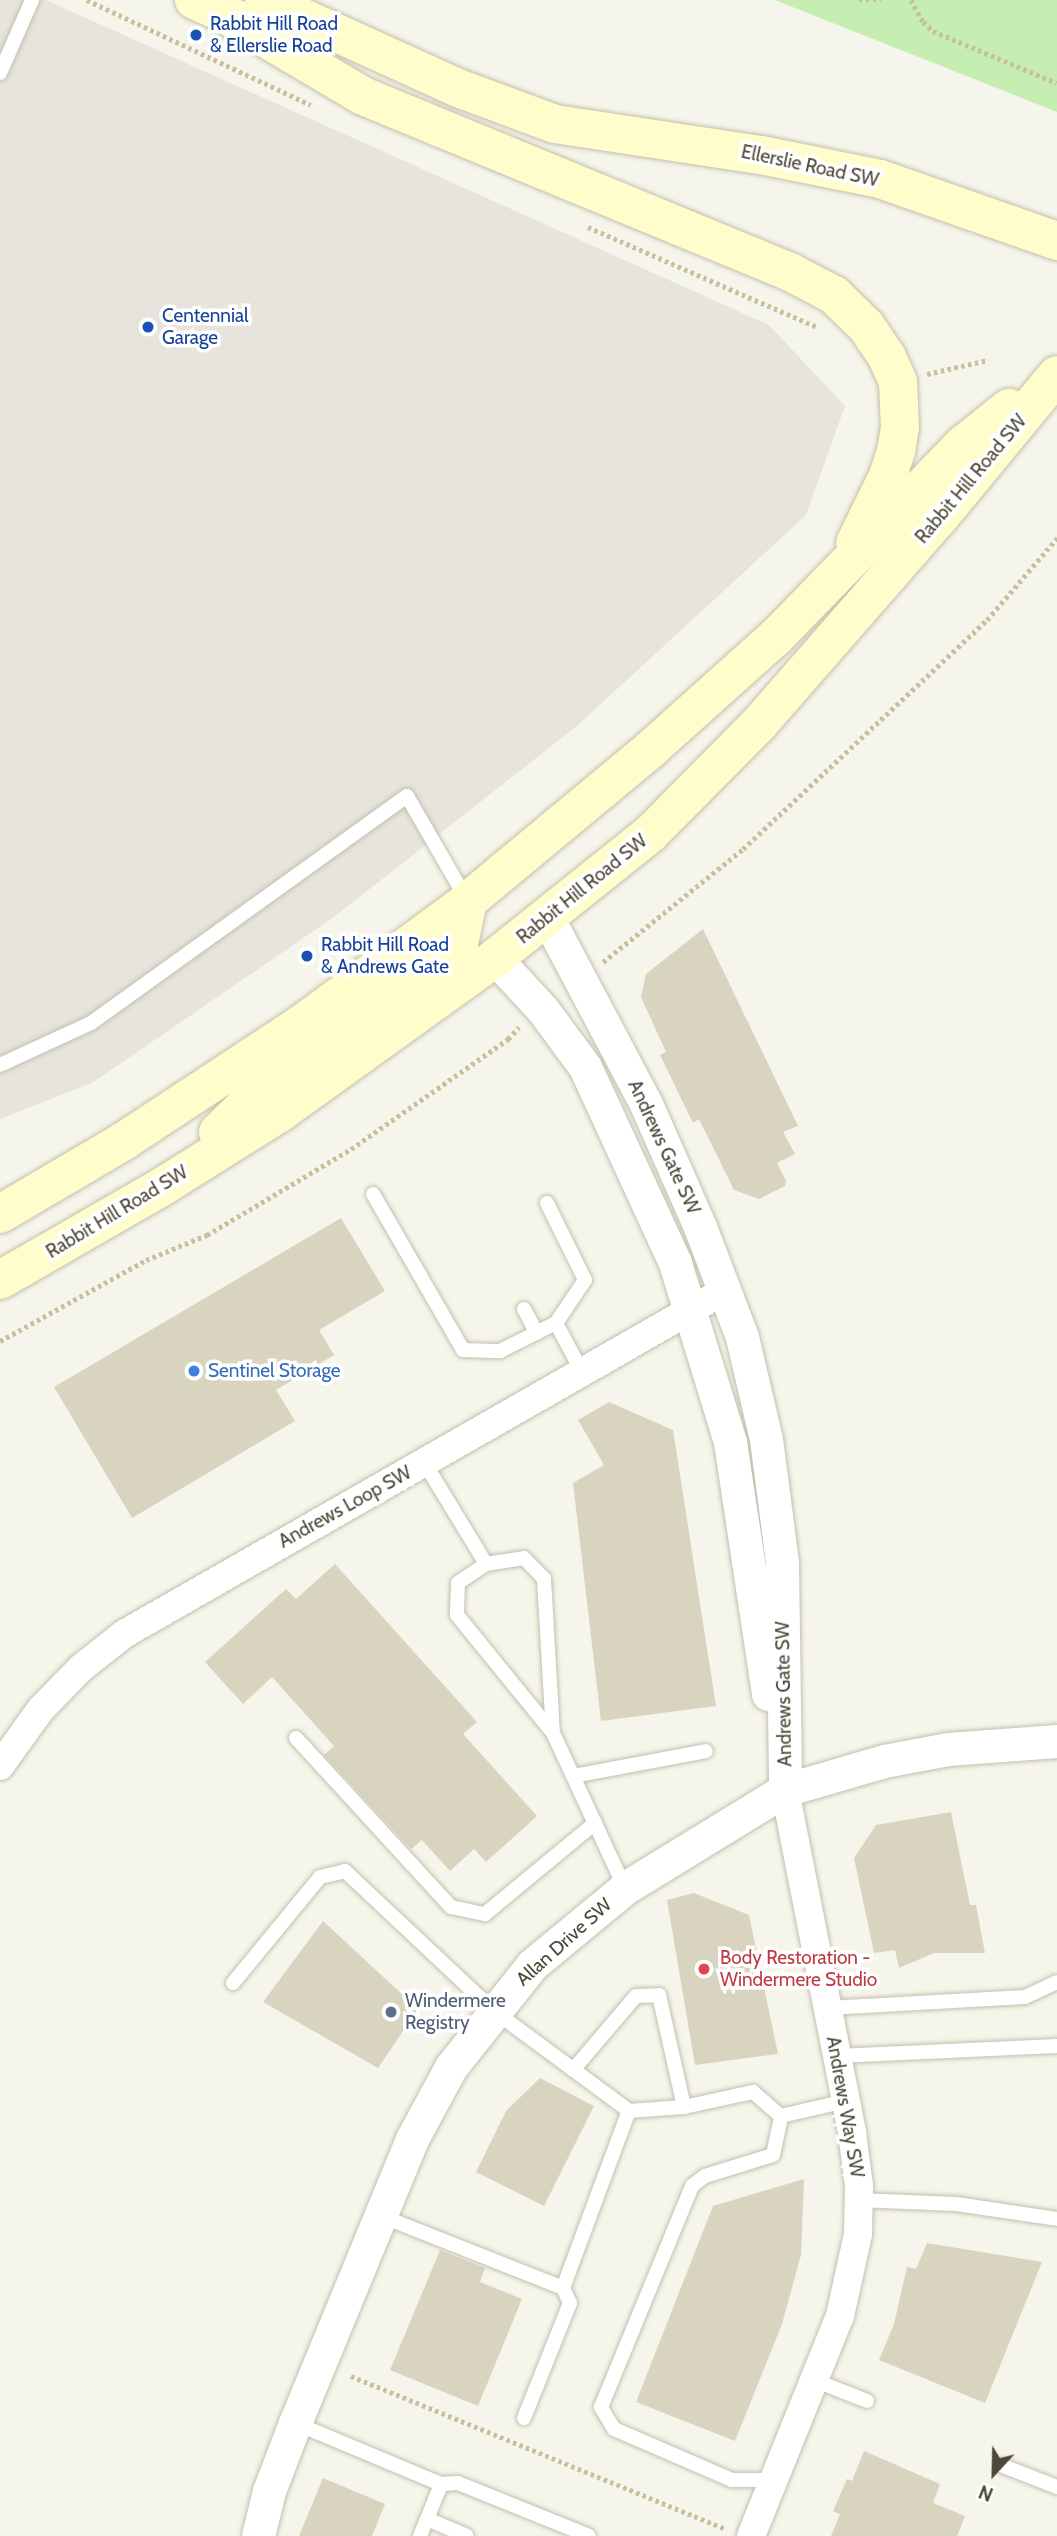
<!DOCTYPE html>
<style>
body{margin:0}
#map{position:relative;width:1057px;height:2536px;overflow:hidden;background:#f6f5eb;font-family:Cabin,sans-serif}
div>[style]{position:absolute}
.industrial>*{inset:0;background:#e6e4dc}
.green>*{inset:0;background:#c6edb2}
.building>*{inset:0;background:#d9d4bf}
.path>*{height:4.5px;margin-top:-2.25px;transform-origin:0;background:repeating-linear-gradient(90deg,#c6c09d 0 3.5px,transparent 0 7px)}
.roads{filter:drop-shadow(0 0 2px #c3c0ad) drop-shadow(0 0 2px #c3c0ad)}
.service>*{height:14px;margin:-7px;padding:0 7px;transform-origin:7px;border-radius:7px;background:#fff}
.minor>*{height:28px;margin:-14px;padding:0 14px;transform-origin:14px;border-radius:14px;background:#fff}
.tertiary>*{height:33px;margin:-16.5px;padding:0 16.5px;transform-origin:16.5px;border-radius:16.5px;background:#fff}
.secondary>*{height:38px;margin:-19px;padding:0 19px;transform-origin:19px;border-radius:19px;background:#fffdcc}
.dots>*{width:19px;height:19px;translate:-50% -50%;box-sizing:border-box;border:4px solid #fff;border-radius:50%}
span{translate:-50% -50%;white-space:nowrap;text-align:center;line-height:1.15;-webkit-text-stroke:7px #fff;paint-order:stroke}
.transit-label{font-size:19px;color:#164399}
.left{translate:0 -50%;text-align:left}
.street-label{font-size:19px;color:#4c4838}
.shop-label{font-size:19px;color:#366cbe}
.health-label{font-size:19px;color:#be3a42}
.service-label{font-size:19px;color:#4e5e75}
.north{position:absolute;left:959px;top:2438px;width:70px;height:70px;-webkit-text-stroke:5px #fff;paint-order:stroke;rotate:202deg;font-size:19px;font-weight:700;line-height:28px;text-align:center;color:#4c4838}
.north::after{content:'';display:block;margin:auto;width:24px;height:32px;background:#4c4838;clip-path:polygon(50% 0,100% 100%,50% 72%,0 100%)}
</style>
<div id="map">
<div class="industrial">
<i style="clip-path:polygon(0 0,46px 0,769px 325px,845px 406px,806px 515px,578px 725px,334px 917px,92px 1083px,0 1119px)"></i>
</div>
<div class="green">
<i style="clip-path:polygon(775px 0,1057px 0,1057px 112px)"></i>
</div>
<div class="building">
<i style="clip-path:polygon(703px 929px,798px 1126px,783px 1132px,795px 1154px,777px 1163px,786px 1181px,785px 1186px,759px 1199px,734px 1190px,699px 1119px,693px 1123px,660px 1055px,666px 1052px,641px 997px,646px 974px)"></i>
<i style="clip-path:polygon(341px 1218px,385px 1291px,319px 1330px,334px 1355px,276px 1390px,295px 1421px,132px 1518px,54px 1387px)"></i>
<i style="clip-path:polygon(609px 1402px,673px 1430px,716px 1706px,601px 1721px,573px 1483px,604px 1465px,578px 1420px)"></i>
<i style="clip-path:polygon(335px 1564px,477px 1722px,463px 1734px,537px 1816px,486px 1862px,474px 1849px,450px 1871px,422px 1840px,411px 1849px,324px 1755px,334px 1746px,272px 1677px,243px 1704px,205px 1662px,286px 1589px,296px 1599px)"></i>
<i style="clip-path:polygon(951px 1812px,970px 1905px,976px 1905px,985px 1953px,934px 1953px,899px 1968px,895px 1950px,874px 1953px,854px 1858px,876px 1825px)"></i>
<i style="clip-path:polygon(694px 1893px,749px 1915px,778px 2054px,695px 2065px,667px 1900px)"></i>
<i style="clip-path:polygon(323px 1921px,418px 2009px,378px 2068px,263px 2002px)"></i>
<i style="clip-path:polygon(540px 2078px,594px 2106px,544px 2206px,476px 2172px,506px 2111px)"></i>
<i style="clip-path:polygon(804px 2179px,801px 2255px,782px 2324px,735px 2441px,636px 2402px,713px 2206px)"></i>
<i style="clip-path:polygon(927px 2243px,1042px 2262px,985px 2403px,879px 2360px,894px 2324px,907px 2267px,916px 2269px)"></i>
<i style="clip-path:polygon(440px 2250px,485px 2268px,480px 2282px,522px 2299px,478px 2406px,390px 2370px)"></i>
<i style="clip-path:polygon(864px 2451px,940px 2484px,933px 2503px,965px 2516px,957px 2536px,831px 2536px,840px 2514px,833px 2511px,847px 2479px,852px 2481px)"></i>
<i style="clip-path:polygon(323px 2478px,385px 2504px,372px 2536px,299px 2536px)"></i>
</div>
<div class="path">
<i style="left:87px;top:0;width:247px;rotate:25.1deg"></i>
<i style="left:859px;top:0;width:22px"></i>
<i style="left:911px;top:0;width:25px;rotate:61deg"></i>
<i style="left:923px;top:22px;width:13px;rotate:42deg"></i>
<i style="left:933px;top:31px;width:134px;rotate:22.8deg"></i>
<i style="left:588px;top:227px;width:250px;rotate:23.6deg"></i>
<i style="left:927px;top:374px;width:63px;rotate:-12.9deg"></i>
<i style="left:603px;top:962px;width:180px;rotate:-38.9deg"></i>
<i style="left:743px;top:849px;width:335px;rotate:-43.2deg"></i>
<i style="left:987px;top:620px;width:108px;rotate:-49.5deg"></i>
<i style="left:0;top:1341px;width:167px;rotate:-29deg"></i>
<i style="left:146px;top:1260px;width:66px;rotate:-22.3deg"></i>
<i style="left:207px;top:1235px;width:168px;rotate:-30.8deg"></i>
<i style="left:351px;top:1149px;width:192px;rotate:-35deg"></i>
<i style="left:508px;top:1039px;width:16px;rotate:-47deg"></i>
<i style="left:351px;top:2376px;width:405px;rotate:22.2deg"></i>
</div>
<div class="roads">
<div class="service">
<i style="left:0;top:73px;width:80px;rotate:-66.3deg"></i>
<i style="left:0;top:1065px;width:100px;rotate:-24.8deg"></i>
<i style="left:91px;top:1023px;width:389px;rotate:-35.7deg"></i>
<i style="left:407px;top:796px;width:120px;rotate:60deg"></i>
<i style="left:373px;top:1194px;width:180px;rotate:60deg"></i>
<i style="left:463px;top:1350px;width:37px;rotate:2deg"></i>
<i style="left:500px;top:1351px;width:63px;rotate:-26.6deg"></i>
<i style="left:556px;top:1323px;width:52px;rotate:-56deg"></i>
<i style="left:585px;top:1280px;width:86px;rotate:-116.3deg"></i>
<i style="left:524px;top:1309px;width:27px;rotate:62deg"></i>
<i style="left:556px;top:1323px;width:55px;rotate:62deg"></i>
<i style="left:424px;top:1462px;width:119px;rotate:58.7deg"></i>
<i style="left:486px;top:1564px;width:34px;rotate:146deg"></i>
<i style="left:458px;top:1583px;width:32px;rotate:92deg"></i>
<i style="left:457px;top:1615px;width:152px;rotate:50.9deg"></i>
<i style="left:553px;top:1733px;width:171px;rotate:65.1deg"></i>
<i style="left:486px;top:1564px;width:38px;rotate:-9deg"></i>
<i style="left:524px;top:1558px;width:29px;rotate:46deg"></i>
<i style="left:544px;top:1579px;width:154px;rotate:86.7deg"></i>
<i style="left:296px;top:1738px;width:229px;rotate:47.5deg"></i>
<i style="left:451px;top:1907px;width:35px;rotate:12deg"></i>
<i style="left:485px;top:1914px;width:143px;rotate:-39.6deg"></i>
<i style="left:573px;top:1776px;width:135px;rotate:-10.6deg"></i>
<i style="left:233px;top:1983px;width:137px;rotate:-50.6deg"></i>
<i style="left:320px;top:1877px;width:26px;rotate:-13deg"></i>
<i style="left:345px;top:1871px;width:204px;rotate:43.2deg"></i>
<i style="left:494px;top:2011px;width:168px;rotate:36.5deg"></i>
<i style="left:629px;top:2111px;width:55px;rotate:-4.2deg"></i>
<i style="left:684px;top:2107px;width:71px;rotate:-12.3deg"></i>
<i style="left:753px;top:2092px;width:37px;rotate:41deg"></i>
<i style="left:781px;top:2116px;width:67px;rotate:-13deg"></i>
<i style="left:828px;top:2008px;width:197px;rotate:-3.2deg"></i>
<i style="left:1025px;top:1997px;width:35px;rotate:-25deg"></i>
<i style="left:837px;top:2056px;width:220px;rotate:-2.6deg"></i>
<i style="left:573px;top:2070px;width:97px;rotate:-49.6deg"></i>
<i style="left:636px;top:1996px;width:23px;rotate:-2deg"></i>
<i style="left:659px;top:1995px;width:115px;rotate:77.4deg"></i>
<i style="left:859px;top:2200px;width:97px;rotate:2.4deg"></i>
<i style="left:956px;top:2204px;width:102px;rotate:8.4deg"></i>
<i style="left:379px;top:2215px;width:198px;rotate:21.6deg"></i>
<i style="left:563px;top:2288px;width:189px;rotate:-69.6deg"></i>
<i style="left:814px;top:2380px;width:57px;rotate:21.6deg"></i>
<i style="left:524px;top:2418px;width:124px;rotate:-68.2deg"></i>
<i style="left:570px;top:2303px;width:17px;rotate:-115deg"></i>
<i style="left:295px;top:2423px;width:158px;rotate:22.7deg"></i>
<i style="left:441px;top:2484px;width:17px;rotate:-3deg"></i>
<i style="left:458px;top:2483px;width:141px;rotate:22deg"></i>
<i style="left:1003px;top:2466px;width:58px;rotate:21.3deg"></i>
<i style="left:774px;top:2480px;width:42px;rotate:180deg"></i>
<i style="left:732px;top:2480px;width:129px;rotate:-156.6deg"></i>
<i style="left:614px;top:2429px;width:26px;rotate:-121deg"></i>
<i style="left:601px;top:2407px;width:239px;rotate:-67.6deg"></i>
<i style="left:692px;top:2186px;width:16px;rotate:-38deg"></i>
<i style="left:705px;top:2176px;width:71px;rotate:-17.2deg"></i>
<i style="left:773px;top:2155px;width:40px;rotate:-78deg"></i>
<i style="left:427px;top:2519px;width:38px;rotate:-68deg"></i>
<i style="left:420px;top:2536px;width:18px;rotate:-68deg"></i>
<i style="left:427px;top:2519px;width:43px;rotate:23deg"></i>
</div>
<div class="minor">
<i style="left:0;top:1766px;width:70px;rotate:-54.3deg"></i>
<i style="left:41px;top:1709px;width:57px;rotate:-45.7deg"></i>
<i style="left:81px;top:1668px;width:55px;rotate:-38.3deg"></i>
<i style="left:124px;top:1634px;width:691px;rotate:-29.76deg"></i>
<i style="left:751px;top:2536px;width:237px;rotate:-68deg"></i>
<i style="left:840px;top:2316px;width:84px;rotate:-77.6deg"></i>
<i style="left:858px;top:2234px;width:48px;rotate:-88.8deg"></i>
<i style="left:859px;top:2186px;width:54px;rotate:-97.4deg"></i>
<i style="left:852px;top:2132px;width:349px;rotate:-101.1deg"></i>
</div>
<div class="tertiary">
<i style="left:547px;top:917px;width:212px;rotate:62.1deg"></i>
<i style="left:646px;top:1104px;width:134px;rotate:66.3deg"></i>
<i style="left:700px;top:1227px;width:118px;rotate:69.1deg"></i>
<i style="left:742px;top:1337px;width:105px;rotate:76.8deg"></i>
<i style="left:766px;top:1439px;width:125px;rotate:82.6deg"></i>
<i style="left:782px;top:1563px;width:227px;rotate:89.2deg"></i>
<i style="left:495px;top:958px;width:71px;rotate:47.3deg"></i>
<i style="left:543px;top:1010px;width:71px;rotate:53.6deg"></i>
<i style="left:585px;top:1067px;width:216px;rotate:65.3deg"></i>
<i style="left:675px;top:1263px;width:187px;rotate:72.9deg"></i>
<i style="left:730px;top:1442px;width:255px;rotate:81.4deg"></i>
<i style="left:258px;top:2536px;width:46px;rotate:-76.3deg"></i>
<i style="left:269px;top:2491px;width:73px;rotate:-69.1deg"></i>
<i style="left:295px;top:2423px;width:307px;rotate:-67.6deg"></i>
<i style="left:412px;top:2139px;width:82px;rotate:-61.6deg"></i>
<i style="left:451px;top:2067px;width:130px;rotate:-51.5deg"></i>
<i style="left:532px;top:1965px;width:121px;rotate:-39.6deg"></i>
<i style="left:625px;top:1888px;width:188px;rotate:-31.5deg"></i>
<i style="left:785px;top:1790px;width:103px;rotate:-16.3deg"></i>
<i style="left:884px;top:1761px;width:65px;rotate:-10.6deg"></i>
<i style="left:948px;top:1749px;width:109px;rotate:-4.2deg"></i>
</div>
<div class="secondary">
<i style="left:194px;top:0;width:59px;rotate:24deg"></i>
<i style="left:264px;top:0;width:213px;rotate:24.4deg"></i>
<i style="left:458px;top:88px;width:103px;rotate:20.4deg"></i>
<i style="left:555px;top:124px;width:208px;rotate:8.6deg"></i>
<i style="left:761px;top:155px;width:121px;rotate:11.4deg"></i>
<i style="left:880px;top:179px;width:188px;rotate:19.3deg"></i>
<i style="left:226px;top:15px;width:159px;rotate:30.6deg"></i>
<i style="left:363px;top:96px;width:462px;rotate:22.4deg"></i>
<i style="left:790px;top:272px;width:50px;rotate:27.6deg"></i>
<i style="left:834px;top:295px;width:45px;rotate:44.1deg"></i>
<i style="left:866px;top:326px;width:37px;rotate:56deg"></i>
<i style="left:887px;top:357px;width:27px;rotate:66deg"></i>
<i style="left:898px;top:382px;width:45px;rotate:87.5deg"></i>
<i style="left:900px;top:427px;width:24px;rotate:99deg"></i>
<i style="left:896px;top:451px;width:28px;rotate:108deg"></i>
<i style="left:887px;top:478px;width:72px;rotate:116.2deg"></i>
<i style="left:218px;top:1132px;width:49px;rotate:-44.2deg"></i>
<i style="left:253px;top:1098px;width:257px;rotate:-36.8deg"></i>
<i style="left:459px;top:944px;width:44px;rotate:-78.2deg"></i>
<i style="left:0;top:1214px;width:144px;rotate:-30.5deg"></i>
<i style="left:124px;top:1141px;width:211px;rotate:-33.4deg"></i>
<i style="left:300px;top:1025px;width:209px;rotate:-36.4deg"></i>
<i style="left:468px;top:901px;width:239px;rotate:-39.7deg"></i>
<i style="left:652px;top:748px;width:168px;rotate:-41.9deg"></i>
<i style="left:777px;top:636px;width:268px;rotate:-45.8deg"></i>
<i style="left:964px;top:444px;width:58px;rotate:-38.7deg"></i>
<i style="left:0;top:1280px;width:185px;rotate:-29.9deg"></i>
<i style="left:160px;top:1188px;width:143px;rotate:-32.1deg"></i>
<i style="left:281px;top:1112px;width:264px;rotate:-35.7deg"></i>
<i style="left:495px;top:958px;width:198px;rotate:-38.7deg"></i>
<i style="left:650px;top:834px;width:155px;rotate:-45.3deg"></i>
<i style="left:759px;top:724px;width:274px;rotate:-48.9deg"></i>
<i style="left:939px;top:518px;width:185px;rotate:-50.5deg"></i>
</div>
</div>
<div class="dots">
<i style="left:196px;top:35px;background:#1a4fb4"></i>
<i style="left:148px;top:327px;background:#1a4fb4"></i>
<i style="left:307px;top:956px;background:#1a4fb4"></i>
<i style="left:194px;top:1371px;background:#3f7fe0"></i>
<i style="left:704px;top:1969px;background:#e0444e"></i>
<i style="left:391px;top:2012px;background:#5c6f8a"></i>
</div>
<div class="transit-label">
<span class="left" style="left:210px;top:35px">Rabbit Hill Road<br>&amp; Ellerslie Road</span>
<span class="left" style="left:162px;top:327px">Centennial<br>Garage</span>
<span class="left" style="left:321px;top:956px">Rabbit Hill Road<br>&amp; Andrews Gate</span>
</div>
<div class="street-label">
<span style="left:810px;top:166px;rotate:12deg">Ellerslie Road SW</span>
<span style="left:971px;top:479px;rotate:-50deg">Rabbit Hill Road SW</span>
<span style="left:582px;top:889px;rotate:-39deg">Rabbit Hill Road SW</span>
<span style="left:664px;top:1147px;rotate:65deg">Andrews Gate SW</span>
<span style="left:117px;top:1212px;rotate:-31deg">Rabbit Hill Road SW</span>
<span style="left:345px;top:1507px;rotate:-29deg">Andrews Loop SW</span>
<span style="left:784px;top:1694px;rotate:-91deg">Andrews Gate SW</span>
<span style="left:564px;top:1942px;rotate:-42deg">Allan Drive SW</span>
<span style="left:845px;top:2107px;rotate:80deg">Andrews Way SW</span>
</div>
<div class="shop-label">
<span class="left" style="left:208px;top:1371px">Sentinel Storage</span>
</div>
<div class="health-label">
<span class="left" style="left:720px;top:1969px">Body Restoration -<br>Windermere Studio</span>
</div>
<div class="service-label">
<span class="left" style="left:405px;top:2012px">Windermere<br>Registry</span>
</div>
<div class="north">N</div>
</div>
